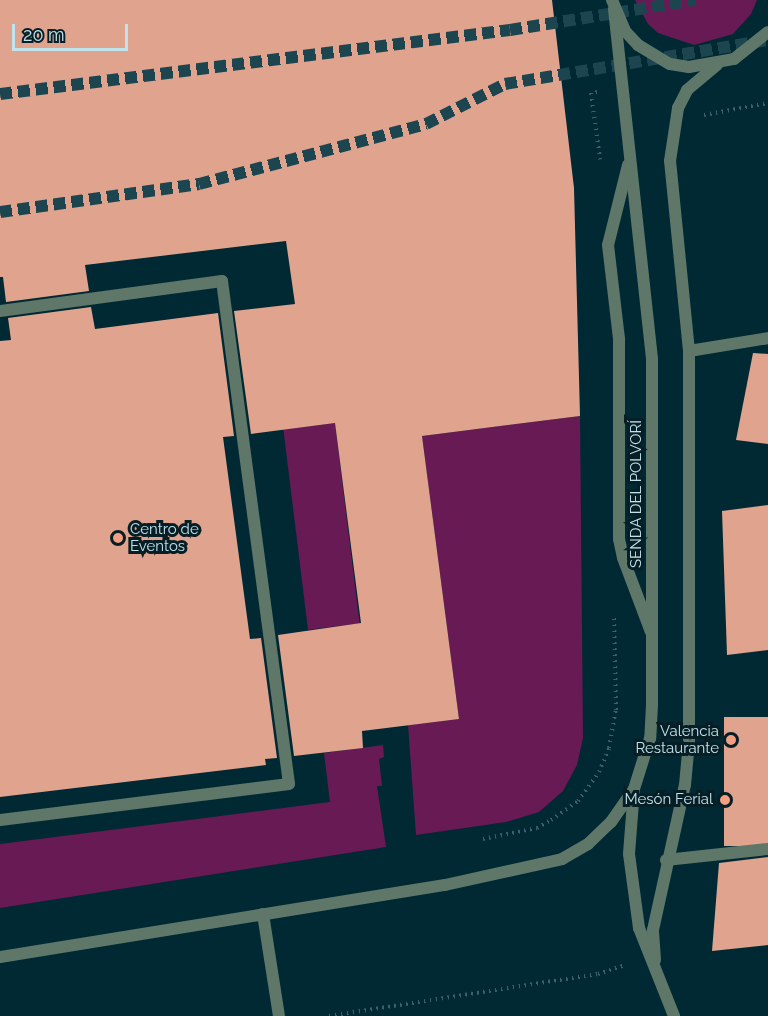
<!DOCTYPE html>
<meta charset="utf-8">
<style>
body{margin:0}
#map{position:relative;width:768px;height:1016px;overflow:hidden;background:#002934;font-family:Raleway,sans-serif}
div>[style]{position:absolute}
.green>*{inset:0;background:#671a54;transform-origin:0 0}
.building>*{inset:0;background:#e0a38e;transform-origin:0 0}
.secondary-tunnel>*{height:12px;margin-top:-6px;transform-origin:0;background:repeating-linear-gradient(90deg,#1d4550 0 12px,transparent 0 18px)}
.path>*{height:4px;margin-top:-2px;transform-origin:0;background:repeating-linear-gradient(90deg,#3a616c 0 1.5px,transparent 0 6px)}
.service>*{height:12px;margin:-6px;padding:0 6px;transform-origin:6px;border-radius:6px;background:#5e7769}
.minor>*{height:12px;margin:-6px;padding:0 6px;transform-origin:6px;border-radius:6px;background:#5e7769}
.dots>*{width:16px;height:16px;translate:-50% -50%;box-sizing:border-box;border:3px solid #071e25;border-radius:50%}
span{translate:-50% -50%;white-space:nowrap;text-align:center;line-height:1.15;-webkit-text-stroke:6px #071e25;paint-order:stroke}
.street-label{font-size:15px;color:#c0e3ee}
.poi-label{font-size:15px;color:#c0e3ee}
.left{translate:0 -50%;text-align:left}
.right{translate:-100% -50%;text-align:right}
.scale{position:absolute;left:12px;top:24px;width:116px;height:27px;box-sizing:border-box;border:3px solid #c0e3ee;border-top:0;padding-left:8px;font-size:18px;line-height:21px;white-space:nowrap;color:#c0e3ee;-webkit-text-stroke:4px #071e25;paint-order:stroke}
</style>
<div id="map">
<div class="green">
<i style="clip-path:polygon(635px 0,757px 0,751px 14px,733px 34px,694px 45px,658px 33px,648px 24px)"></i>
<i style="clip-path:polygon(580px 416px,583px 738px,577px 765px,563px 791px,539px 812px,506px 822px,416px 835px,408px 725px,459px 719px,422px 436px)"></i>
<i style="left:335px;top:423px;width:202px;height:52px;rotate:83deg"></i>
<i style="clip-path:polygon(383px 745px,384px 757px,379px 759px,382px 786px,377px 786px,386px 847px,0 908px,0 844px,330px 802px,324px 753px)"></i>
</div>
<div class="building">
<i style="clip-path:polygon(0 0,552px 0,574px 188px,580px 416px,422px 436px,459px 719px,362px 731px,363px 748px,294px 756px,278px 635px,361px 623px,335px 423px,251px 434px,234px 311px,295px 304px,286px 241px,85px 265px,89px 291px,6px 302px,3px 277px,0 277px)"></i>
<i style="clip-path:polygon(91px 307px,95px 329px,218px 313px,234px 436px,223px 437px,250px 639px,261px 638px,277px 758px,265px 759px,266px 765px,0 797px,0 341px,11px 340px,8px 318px)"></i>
<i style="clip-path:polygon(753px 353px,768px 354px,768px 444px,736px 440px)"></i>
<i style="clip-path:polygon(768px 505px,768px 650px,727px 655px,722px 511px)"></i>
<i style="left:724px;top:717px;width:44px;height:129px"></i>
<i style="clip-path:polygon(768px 857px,768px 945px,712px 951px,719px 863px)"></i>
</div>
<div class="secondary-tunnel">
<i style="left:0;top:94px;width:514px;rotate:-7.15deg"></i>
<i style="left:510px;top:30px;width:188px;rotate:-9.2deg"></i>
<i style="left:0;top:212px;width:201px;rotate:-8deg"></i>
<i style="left:199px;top:184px;width:235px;rotate:-14.8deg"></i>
<i style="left:426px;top:124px;width:89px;rotate:-26.9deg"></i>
<i style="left:505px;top:84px;width:267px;rotate:-9.5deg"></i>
</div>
<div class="path">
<i style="left:597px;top:92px;width:6px;rotate:171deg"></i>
<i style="left:591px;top:93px;width:67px;rotate:82.2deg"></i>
<i style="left:704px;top:115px;width:65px;rotate:-10.6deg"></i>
<i style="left:483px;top:839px;width:55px;rotate:-11.5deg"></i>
<i style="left:537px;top:828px;width:16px;rotate:-30deg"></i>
<i style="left:551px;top:820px;width:33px;rotate:-35deg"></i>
<i style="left:578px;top:801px;width:36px;rotate:-54deg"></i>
<i style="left:599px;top:772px;width:26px;rotate:-67deg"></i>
<i style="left:609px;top:748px;width:39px;rotate:-80deg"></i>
<i style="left:616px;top:710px;width:95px;rotate:-91.2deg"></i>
<i style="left:329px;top:1016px;width:272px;rotate:-8.9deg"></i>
<i style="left:598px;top:974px;width:26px;rotate:-18deg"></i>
</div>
<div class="service">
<i style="left:628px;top:165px;width:82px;rotate:104deg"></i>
<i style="left:608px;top:245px;width:95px;rotate:83.3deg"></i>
<i style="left:619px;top:339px;width:200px;rotate:90deg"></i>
<i style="left:619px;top:539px;width:19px;rotate:78deg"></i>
<i style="left:623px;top:558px;width:79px;rotate:69.3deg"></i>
<i style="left:0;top:311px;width:224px;rotate:-7.7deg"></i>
<i style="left:222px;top:281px;width:507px;rotate:82.41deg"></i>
<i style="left:289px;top:784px;width:291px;rotate:172.9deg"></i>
<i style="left:263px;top:914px;width:103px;rotate:81.1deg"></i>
</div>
<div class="minor">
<i style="left:612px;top:0;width:34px;rotate:67deg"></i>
<i style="left:625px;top:31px;width:19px;rotate:47deg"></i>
<i style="left:638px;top:45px;width:37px;rotate:31deg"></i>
<i style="left:670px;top:64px;width:19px;rotate:9deg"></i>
<i style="left:689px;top:67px;width:46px;rotate:-10.1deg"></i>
<i style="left:734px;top:59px;width:43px;rotate:-38.5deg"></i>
<i style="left:614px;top:9px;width:352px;rotate:83.8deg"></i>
<i style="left:652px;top:359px;width:346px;rotate:90deg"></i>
<i style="left:652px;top:705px;width:33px;rotate:93deg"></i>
<i style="left:650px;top:738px;width:53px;rotate:107.4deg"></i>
<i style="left:634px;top:789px;width:65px;rotate:94.4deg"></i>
<i style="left:629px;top:854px;width:75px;rotate:82.3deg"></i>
<i style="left:639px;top:928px;width:95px;rotate:68.3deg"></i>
<i style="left:689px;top:351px;width:80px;rotate:-9.3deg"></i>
<i style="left:666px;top:860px;width:103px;rotate:-6.2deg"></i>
<i style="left:0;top:957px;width:451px;rotate:-9.2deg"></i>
<i style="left:445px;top:885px;width:120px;rotate:-12.5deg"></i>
<i style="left:562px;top:859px;width:30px;rotate:-30deg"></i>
<i style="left:588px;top:844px;width:32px;rotate:-44deg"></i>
<i style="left:611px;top:822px;width:37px;rotate:-55deg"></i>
<i style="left:655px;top:960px;width:30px;rotate:-94deg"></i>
<i style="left:653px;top:930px;width:148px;rotate:-77.6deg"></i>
<i style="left:685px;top:785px;width:43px;rotate:-84.7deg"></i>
<i style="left:689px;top:742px;width:391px;rotate:-90deg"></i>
<i style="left:689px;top:351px;width:191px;rotate:-95.7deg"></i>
<i style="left:670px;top:161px;width:54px;rotate:-81.4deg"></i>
<i style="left:678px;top:108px;width:20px;rotate:-63deg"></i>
<i style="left:687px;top:90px;width:39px;rotate:-40deg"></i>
</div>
<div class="dots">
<i style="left:118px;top:538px;background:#f39f83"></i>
<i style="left:731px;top:740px;background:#f39f83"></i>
<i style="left:725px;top:800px;background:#f39f83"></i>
</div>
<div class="street-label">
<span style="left:637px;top:494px;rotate:-90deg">SENDA DEL POLVORÍ</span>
</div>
<div class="poi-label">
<span class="left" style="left:130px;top:538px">Centro de<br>Eventos</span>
<span class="right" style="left:719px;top:740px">Valencia<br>Restaurante</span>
<span class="right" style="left:713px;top:800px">Mesón Ferial</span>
</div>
<div class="scale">20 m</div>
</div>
